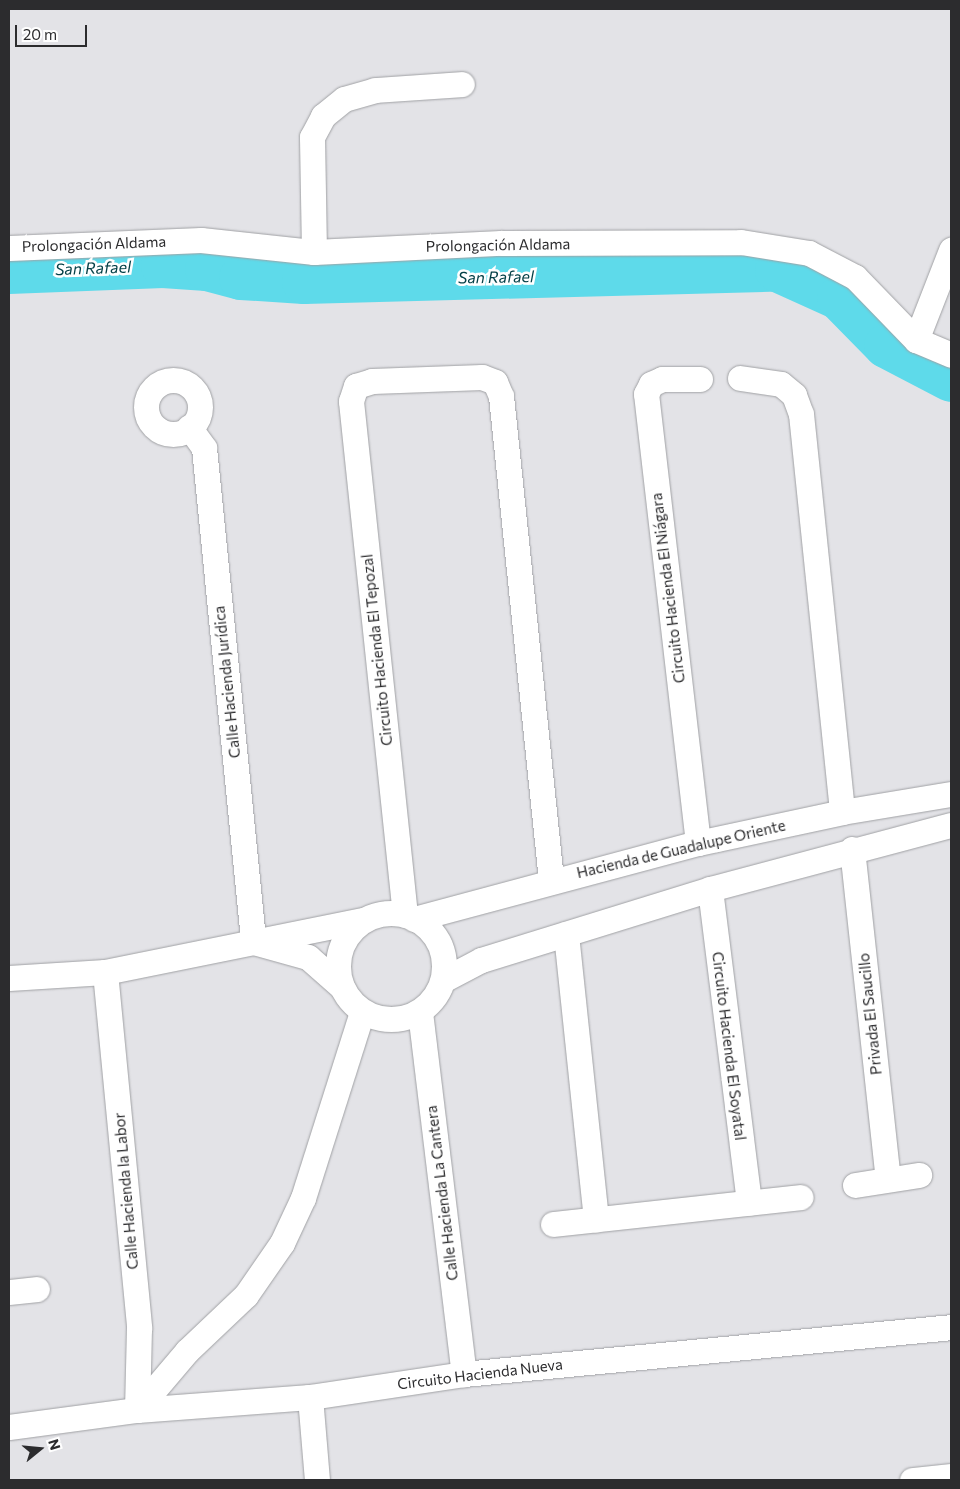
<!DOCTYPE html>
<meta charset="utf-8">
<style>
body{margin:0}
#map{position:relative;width:960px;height:1489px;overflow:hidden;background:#e3e3e7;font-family:Commissioner,sans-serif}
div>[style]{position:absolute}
.river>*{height:44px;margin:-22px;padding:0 22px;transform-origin:22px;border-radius:22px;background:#5edaea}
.roads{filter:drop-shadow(0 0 1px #a0a1a4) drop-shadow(0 0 1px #a0a1a4)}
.minor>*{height:25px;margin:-12.5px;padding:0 12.5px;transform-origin:12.5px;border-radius:12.5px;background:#fff}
.minor>.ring{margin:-12.5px;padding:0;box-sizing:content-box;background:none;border:25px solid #fff;border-radius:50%}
span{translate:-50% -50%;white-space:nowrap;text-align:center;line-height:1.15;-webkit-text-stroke:5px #fff;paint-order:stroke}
.street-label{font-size:15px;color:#2c2c2e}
.water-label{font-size:16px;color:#044047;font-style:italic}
.frame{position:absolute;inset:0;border:10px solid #2c2c2e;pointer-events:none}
.north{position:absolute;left:15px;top:1424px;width:50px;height:50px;-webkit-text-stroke:4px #fff;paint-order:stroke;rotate:73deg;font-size:14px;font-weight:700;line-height:20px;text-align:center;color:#2c2c2e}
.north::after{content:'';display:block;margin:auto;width:18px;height:22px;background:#2c2c2e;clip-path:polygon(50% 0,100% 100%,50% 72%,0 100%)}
.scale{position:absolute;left:15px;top:25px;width:72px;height:22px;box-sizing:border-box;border:2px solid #2c2c2e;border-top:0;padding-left:6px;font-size:15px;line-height:18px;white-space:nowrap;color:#2c2c2e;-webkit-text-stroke:4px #fff;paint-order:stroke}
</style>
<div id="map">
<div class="river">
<i style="left:9px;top:272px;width:154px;rotate:-2.2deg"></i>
<i style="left:163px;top:266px;width:44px;rotate:3.9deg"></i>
<i style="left:207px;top:269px;width:35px;rotate:15deg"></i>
<i style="left:241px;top:278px;width:63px;rotate:3.6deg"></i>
<i style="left:304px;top:282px;width:473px;rotate:-1.5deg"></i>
<i style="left:777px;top:270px;width:68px;rotate:24.3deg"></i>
<i style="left:839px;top:298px;width:67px;rotate:45.6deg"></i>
<i style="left:886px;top:346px;width:73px;rotate:27.6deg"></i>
</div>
<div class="roads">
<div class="minor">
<i style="left:9px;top:248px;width:192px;rotate:-2.4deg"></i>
<i style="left:201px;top:240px;width:114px;rotate:6.1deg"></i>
<i style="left:314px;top:252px;width:187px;rotate:-2.8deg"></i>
<i style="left:501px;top:243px;width:240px;rotate:-0.2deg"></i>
<i style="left:741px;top:242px;width:69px;rotate:9.2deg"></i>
<i style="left:809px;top:253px;width:52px;rotate:27.6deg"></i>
<i style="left:855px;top:277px;width:88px;rotate:45.9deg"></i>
<i style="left:916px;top:340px;width:38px;rotate:23deg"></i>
<i style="left:314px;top:252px;width:115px;rotate:-91deg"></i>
<i style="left:312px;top:137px;width:24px;rotate:-62deg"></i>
<i style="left:323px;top:116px;width:27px;rotate:-39deg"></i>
<i style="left:344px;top:99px;width:32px;rotate:-16deg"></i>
<i style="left:375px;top:90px;width:87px;rotate:-3.9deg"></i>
<i style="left:916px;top:340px;width:97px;rotate:-68.7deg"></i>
<i style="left:740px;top:378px;width:41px;rotate:8.3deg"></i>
<i style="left:781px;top:384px;width:17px;rotate:40deg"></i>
<i style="left:794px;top:395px;width:20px;rotate:70deg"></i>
<i style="left:801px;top:414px;width:400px;rotate:84.1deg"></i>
<i class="ring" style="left:146px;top:380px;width:29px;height:29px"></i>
<i style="left:189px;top:427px;width:26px;rotate:54deg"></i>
<i style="left:204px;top:448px;width:496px;rotate:84.3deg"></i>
<i style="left:698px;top:843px;width:452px;rotate:-96.6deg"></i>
<i style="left:646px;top:394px;width:11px;rotate:-63deg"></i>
<i style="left:651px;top:384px;width:12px;rotate:-24deg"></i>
<i style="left:662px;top:379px;width:38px"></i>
<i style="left:852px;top:849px;width:332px;rotate:83.8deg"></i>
<i style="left:710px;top:889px;width:316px;rotate:82.9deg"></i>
<i class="ring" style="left:338px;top:913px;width:81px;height:81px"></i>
<i style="left:405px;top:915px;width:517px;rotate:-96deg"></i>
<i style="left:351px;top:401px;width:16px;rotate:-72deg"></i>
<i style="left:356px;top:386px;width:17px;rotate:-17deg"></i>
<i style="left:372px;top:381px;width:110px;rotate:-2.1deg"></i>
<i style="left:482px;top:377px;width:14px;rotate:21deg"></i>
<i style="left:495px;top:382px;width:15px;rotate:67deg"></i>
<i style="left:501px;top:396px;width:488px;rotate:84.1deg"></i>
<i style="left:414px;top:919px;width:294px;rotate:-15deg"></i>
<i style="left:698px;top:843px;width:147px;rotate:-12.1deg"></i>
<i style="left:842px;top:812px;width:110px;rotate:-9.4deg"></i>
<i style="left:566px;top:934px;width:287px;rotate:84deg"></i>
<i style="left:257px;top:943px;width:53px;rotate:15.4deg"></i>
<i style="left:308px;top:957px;width:45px;rotate:41.4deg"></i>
<i style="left:105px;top:972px;width:358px;rotate:84.5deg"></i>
<i style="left:139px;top:1328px;width:82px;rotate:91.4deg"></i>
<i style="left:9px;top:978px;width:96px;rotate:-3.6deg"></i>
<i style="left:105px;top:972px;width:264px;rotate:-11.4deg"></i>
<i style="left:443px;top:980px;width:43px;rotate:-27.8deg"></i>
<i style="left:481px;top:960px;width:240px;rotate:-17.2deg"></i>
<i style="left:710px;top:889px;width:249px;rotate:-14.9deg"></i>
<i style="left:420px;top:1012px;width:365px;rotate:83.1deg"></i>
<i style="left:855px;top:1185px;width:65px;rotate:-8.9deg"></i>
<i style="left:553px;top:1224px;width:249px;rotate:-6.2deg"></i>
<i style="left:9px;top:1292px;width:28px;rotate:-6deg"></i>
<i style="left:310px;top:1397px;width:83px;rotate:85.2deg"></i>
<i style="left:137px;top:1410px;width:77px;rotate:-49.7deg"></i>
<i style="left:187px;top:1351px;width:81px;rotate:-43.5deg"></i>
<i style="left:246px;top:1295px;width:63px;rotate:-55.3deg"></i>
<i style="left:282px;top:1243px;width:50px;rotate:-65deg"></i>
<i style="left:303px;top:1198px;width:195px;rotate:-72.4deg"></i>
<i style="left:9px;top:1427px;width:129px;rotate:-7.6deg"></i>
<i style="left:137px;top:1410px;width:173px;rotate:-4.3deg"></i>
<i style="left:310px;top:1397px;width:156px;rotate:-8.5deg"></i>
<i style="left:464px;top:1374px;width:489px;rotate:-5.5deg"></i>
<i style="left:912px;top:1480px;width:39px;rotate:-6deg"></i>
</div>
</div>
<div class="street-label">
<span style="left:94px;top:244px;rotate:-2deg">Prolongación Aldama</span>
<span style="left:498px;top:245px;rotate:-1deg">Prolongación Aldama</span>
<span style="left:668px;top:588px;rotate:-97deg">Circuito Hacienda El Niágara</span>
<span style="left:377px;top:650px;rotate:-96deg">Circuito Hacienda El Tepozal</span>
<span style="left:227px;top:682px;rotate:-96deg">Calle Hacienda Jurídica</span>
<span style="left:681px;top:849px;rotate:-13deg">Hacienda de Guadalupe Oriente</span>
<span style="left:870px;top:1014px;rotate:-96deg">Privada El Saucillo</span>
<span style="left:729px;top:1046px;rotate:83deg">Circuito Hacienda El Soyatal</span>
<span style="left:126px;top:1191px;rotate:-95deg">Calle Hacienda la Labor</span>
<span style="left:442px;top:1193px;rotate:-97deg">Calle Hacienda La Cantera</span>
<span style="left:480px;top:1374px;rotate:-7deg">Circuito Hacienda Nueva</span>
</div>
<div class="water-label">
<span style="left:93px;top:268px;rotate:-2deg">San Rafael</span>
<span style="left:496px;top:277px;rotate:-1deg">San Rafael</span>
</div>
<div class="frame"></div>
<div class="north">N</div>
<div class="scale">20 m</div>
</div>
